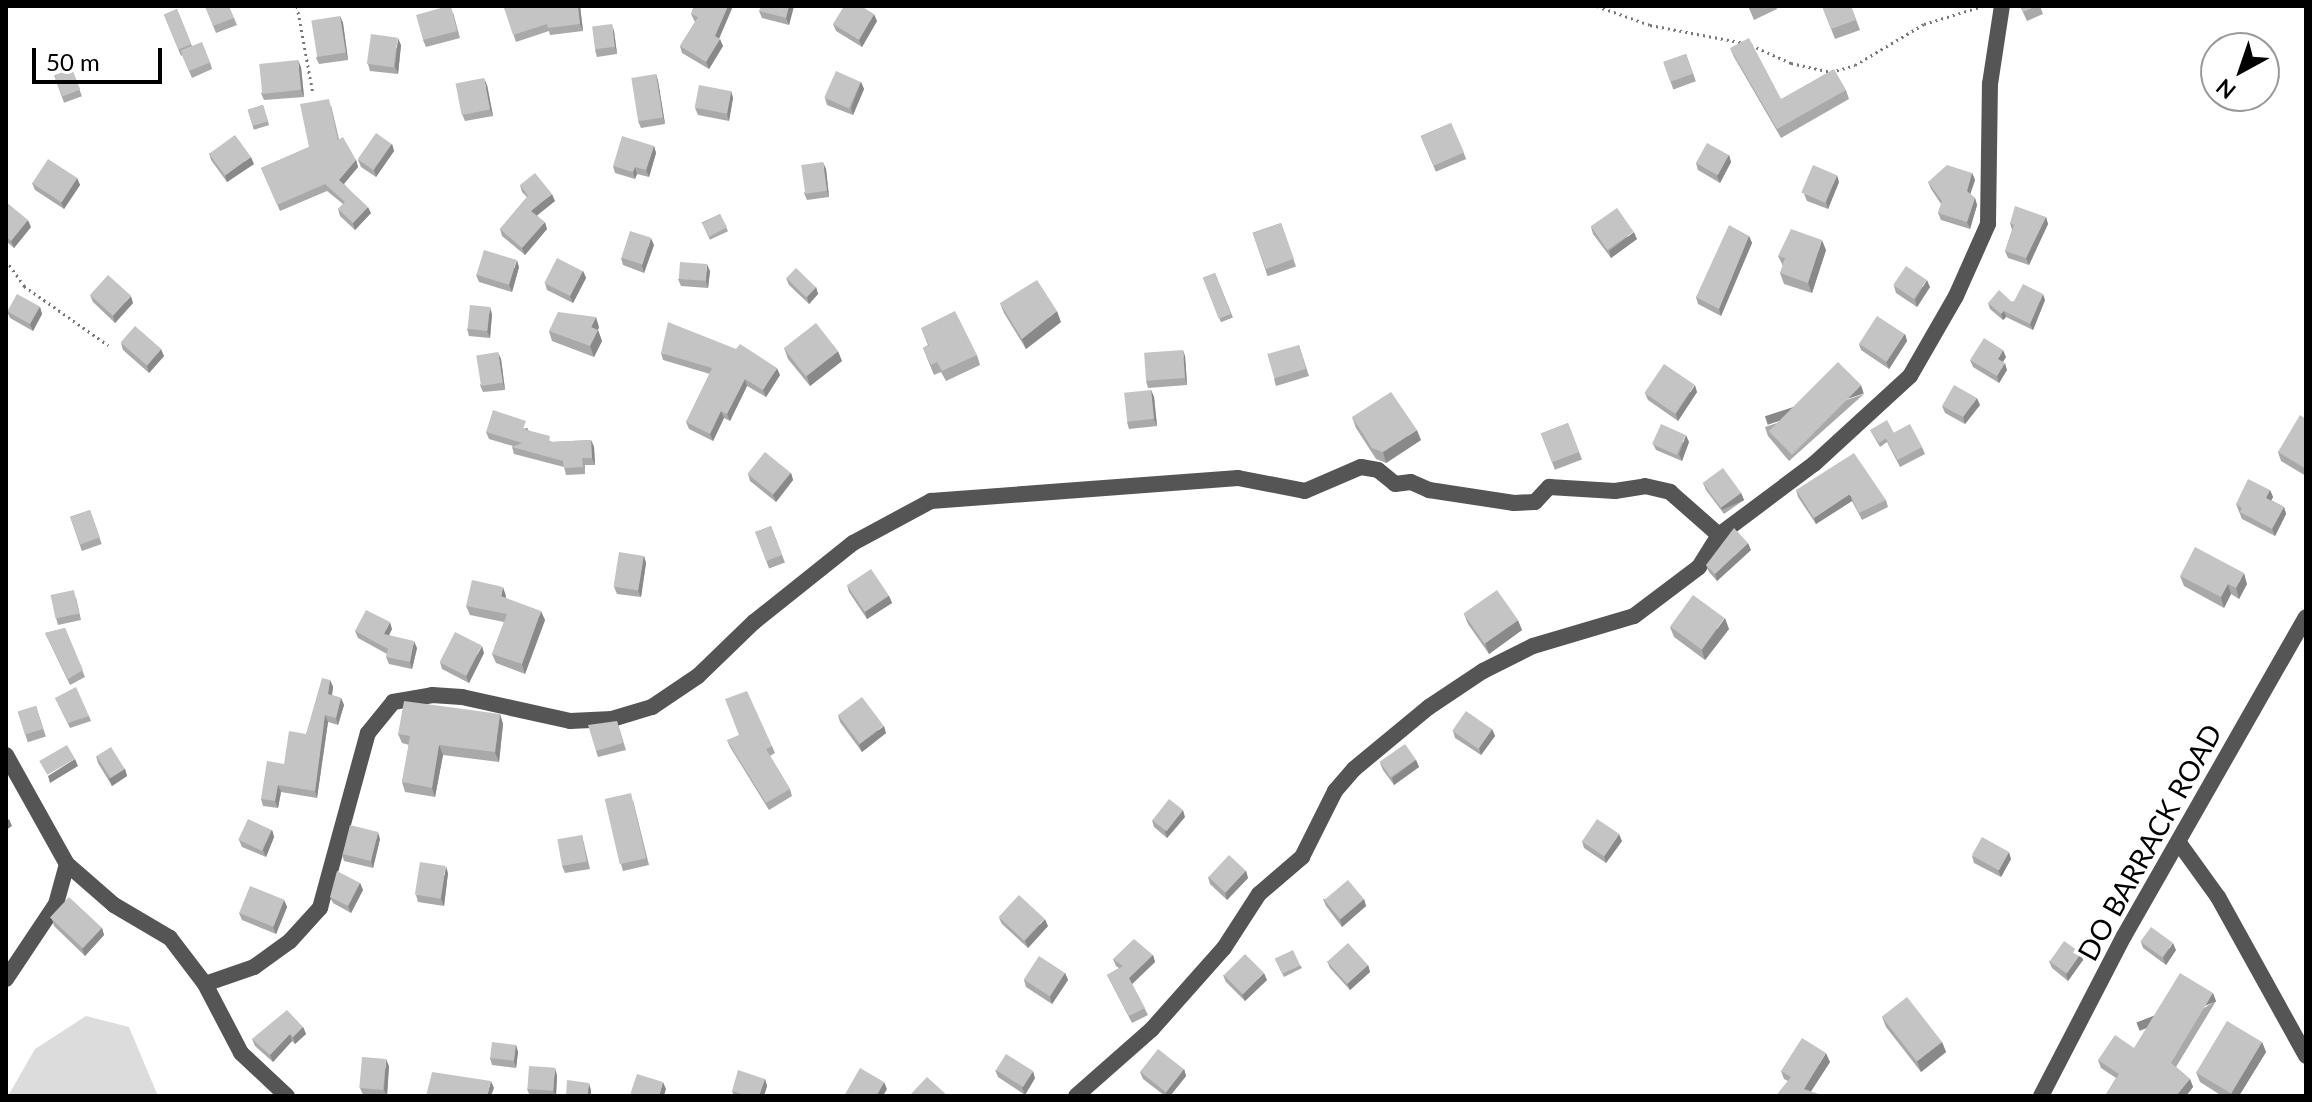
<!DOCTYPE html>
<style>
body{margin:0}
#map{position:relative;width:2312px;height:1102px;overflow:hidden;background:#fff;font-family:Lato,sans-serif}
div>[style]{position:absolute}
.green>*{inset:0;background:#dcdcdc}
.path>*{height:3px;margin-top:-1.5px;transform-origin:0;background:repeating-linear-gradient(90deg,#777 0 2px,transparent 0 6px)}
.street>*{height:16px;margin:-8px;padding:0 8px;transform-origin:8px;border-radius:8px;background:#555}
.wall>*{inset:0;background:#a9a9a9;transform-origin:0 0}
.shaded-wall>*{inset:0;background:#898989;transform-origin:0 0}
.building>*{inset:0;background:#c4c4c4;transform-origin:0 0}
span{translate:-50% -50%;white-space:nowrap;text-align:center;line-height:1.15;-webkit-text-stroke:7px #fff;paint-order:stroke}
.street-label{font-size:28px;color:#000}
.frame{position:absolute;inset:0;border:8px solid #000;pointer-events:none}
.north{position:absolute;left:2200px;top:32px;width:80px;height:80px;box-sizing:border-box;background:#fff;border:2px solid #999;border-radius:50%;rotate:220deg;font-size:22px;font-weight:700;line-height:32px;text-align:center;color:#000}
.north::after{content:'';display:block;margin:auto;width:28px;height:36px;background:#000;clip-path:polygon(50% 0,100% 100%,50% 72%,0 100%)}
.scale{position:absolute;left:32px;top:48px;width:130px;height:36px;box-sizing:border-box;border:4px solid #000;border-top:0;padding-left:10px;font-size:24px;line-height:28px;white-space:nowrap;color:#000;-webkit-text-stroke:6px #fff;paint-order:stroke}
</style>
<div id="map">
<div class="green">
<i style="clip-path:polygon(86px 1016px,129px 1027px,158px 1096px,8px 1096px,35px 1049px)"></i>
</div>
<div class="path">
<i style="left:297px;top:6px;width:89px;rotate:79.7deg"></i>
<i style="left:1597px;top:6px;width:56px;rotate:19.7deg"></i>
<i style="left:1650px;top:25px;width:96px;rotate:10.8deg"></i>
<i style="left:1751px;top:45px;width:44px;rotate:24.2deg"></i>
<i style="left:1791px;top:63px;width:41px;rotate:12.7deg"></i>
<i style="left:1831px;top:72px;width:25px;rotate:-16deg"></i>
<i style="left:1855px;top:65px;width:80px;rotate:-30.7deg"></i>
<i style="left:1924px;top:24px;width:62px;rotate:-17deg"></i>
<i style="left:6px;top:260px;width:32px;rotate:55deg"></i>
<i style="left:24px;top:286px;width:103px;rotate:35.1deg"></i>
</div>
<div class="street">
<i style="left:6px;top:755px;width:125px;rotate:60.8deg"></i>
<i style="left:67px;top:864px;width:62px;rotate:41.1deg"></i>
<i style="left:114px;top:905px;width:65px;rotate:30.5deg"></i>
<i style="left:170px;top:938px;width:58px;rotate:52.7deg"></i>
<i style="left:205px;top:984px;width:78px;rotate:62.4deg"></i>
<i style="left:241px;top:1053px;width:63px;rotate:43.1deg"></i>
<i style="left:2179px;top:843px;width:67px;rotate:54.2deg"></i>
<i style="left:2218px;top:897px;width:182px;rotate:61deg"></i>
<i style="left:6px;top:979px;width:90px;rotate:-56.3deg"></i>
<i style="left:56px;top:904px;width:41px;rotate:-74.6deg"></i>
<i style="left:205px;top:984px;width:52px;rotate:-19.1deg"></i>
<i style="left:254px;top:967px;width:44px;rotate:-35.8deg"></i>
<i style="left:290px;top:941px;width:45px;rotate:-47.7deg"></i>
<i style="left:320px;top:908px;width:181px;rotate:-74.7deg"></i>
<i style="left:368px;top:733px;width:40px;rotate:-51deg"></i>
<i style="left:393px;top:702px;width:40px;rotate:-10deg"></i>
<i style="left:432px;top:695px;width:30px;rotate:4deg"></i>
<i style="left:462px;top:697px;width:111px;rotate:12.5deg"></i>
<i style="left:570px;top:721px;width:42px;rotate:-2.7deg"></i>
<i style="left:612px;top:719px;width:42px;rotate:-16.7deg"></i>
<i style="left:652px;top:707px;width:55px;rotate:-34deg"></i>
<i style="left:698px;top:676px;width:78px;rotate:-44deg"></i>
<i style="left:754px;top:622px;width:127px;rotate:-38.6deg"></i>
<i style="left:853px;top:543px;width:89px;rotate:-28.3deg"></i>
<i style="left:931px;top:501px;width:308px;rotate:-4.3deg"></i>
<i style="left:1238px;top:478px;width:68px;rotate:11deg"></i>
<i style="left:1305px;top:491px;width:61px;rotate:-23.2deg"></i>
<i style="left:1361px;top:467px;width:17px;rotate:10deg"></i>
<i style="left:1378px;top:470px;width:22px;rotate:39deg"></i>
<i style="left:1395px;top:484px;width:16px;rotate:-7deg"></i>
<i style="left:1411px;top:482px;width:20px;rotate:24deg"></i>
<i style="left:1429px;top:490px;width:86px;rotate:8.7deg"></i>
<i style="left:1514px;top:503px;width:21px;rotate:-3deg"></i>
<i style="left:1535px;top:502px;width:21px;rotate:-47deg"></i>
<i style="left:1549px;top:487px;width:66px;rotate:3.5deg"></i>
<i style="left:1615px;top:491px;width:30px;rotate:-9deg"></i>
<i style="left:1645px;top:486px;width:26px;rotate:13deg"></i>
<i style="left:1670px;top:492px;width:65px;rotate:41.3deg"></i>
<i style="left:1076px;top:1096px;width:101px;rotate:-41.4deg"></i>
<i style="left:1152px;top:1029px;width:108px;rotate:-48.4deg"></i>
<i style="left:1224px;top:948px;width:64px;rotate:-57.1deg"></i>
<i style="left:1259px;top:894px;width:57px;rotate:-40.7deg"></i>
<i style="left:1302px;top:857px;width:74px;rotate:-63.4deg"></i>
<i style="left:1335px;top:791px;width:29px;rotate:-49deg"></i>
<i style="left:1354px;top:769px;width:97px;rotate:-39.6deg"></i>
<i style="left:1429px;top:707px;width:65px;rotate:-33.7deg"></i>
<i style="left:1483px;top:671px;width:56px;rotate:-26.6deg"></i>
<i style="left:1533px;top:646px;width:105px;rotate:-16.5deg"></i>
<i style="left:1634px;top:616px;width:81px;rotate:-37deg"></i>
<i style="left:1699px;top:567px;width:38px;rotate:-58deg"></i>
<i style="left:1719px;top:535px;width:119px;rotate:-36.8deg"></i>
<i style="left:1814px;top:464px;width:130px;rotate:-42.5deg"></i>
<i style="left:1910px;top:376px;width:92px;rotate:-60.1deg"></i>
<i style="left:1956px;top:296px;width:79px;rotate:-66deg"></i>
<i style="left:1988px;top:224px;width:140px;rotate:-89.2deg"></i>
<i style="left:1990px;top:84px;width:79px;rotate:-81.3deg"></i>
<i style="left:2041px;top:1096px;width:180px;rotate:-62.6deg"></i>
<i style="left:2124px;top:936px;width:367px;rotate:-60.3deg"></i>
</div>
<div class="wall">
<i style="clip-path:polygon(205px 6px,234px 18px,237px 25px,216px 33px)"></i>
<i style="clip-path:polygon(580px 6px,583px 31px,550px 35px,549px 31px,516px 42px,504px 7px)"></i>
<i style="clip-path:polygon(694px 6px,733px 6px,719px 39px,723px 46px,709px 69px,682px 53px,680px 46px,695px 22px,691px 14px)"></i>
<i style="clip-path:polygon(794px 6px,789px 25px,762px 18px,759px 11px)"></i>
<i style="clip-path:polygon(1748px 6px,1776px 6px,1777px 9px,1754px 20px)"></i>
<i style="clip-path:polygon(1822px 6px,1851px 6px,1860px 30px,1835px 39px)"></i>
<i style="clip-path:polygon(2020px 6px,2040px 6px,2043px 14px,2027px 21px)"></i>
<i style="clip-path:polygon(177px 9px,192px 46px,210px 62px,212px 69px,192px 78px,182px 55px,181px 56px,164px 15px)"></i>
<i style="clip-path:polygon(453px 12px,460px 38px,426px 47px,423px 40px)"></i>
<i style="clip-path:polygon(340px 16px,343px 23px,348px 60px,319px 64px,316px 58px)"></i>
<i style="clip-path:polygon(877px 21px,862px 47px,836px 31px,833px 24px)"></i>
<i style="clip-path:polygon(614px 31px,617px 54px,597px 57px,595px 50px)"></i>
<i style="clip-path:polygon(401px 45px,398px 74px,370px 71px,368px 64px)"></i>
<i style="clip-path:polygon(1730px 48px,1781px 99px,1846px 90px,1849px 99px,1781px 138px,1734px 57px)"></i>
<i style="left:1686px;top:54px;width:29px;height:24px;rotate:70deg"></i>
<i style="clip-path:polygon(301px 67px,304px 97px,264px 100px,261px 93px)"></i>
<i style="left:72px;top:69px;width:29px;height:19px;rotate:70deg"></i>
<i style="clip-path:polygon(656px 74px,658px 81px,665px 124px,641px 128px,638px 121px)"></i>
<i style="clip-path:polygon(861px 82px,864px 89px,853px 115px,827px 105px,825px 98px)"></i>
<i style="clip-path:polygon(487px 85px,493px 116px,465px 121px,462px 114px)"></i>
<i style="clip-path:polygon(731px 91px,733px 98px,729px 121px,698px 115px,695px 108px)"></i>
<i style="left:263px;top:105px;width:21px;height:16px;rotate:73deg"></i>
<i style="clip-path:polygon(331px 105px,339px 139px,356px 160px,358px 167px,344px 184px,371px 213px,355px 230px,340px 216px,338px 209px,343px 204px,327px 191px,280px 211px,261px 168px,309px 147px)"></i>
<i style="left:1451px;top:123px;width:39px;height:33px;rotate:67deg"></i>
<i style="clip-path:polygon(392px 144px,394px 151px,376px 177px,361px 167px,358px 160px)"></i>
<i style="clip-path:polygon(654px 146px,656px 153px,649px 177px,637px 174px,635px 179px,615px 173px,613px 166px)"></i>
<i style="clip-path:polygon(209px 153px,254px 164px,227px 182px,211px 160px)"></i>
<i style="clip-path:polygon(1729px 155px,1731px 162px,1720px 183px,1698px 170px,1696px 163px)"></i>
<i style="clip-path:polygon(826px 169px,829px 197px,807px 200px,804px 193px)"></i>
<i style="clip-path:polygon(1972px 173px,1975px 180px,1970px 194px,1975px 198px,1977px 205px,1970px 229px,1941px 220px,1938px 213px,1941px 204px,1931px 189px,1928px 182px)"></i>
<i style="clip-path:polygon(77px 178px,80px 185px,64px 209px,35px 190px,32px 183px)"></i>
<i style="clip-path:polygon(1839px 182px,1828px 209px,1807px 201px,1804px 194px)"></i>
<i style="clip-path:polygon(520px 185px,555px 201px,537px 215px,547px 229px,525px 255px,502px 236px,500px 229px,527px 197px,522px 192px)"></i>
<i style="clip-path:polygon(6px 202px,31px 227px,14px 248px,6px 241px)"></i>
<i style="left:720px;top:214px;width:19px;height:20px;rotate:65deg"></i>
<i style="clip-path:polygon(2046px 217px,2048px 224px,2029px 265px,2008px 258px,2005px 251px,2012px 230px,2010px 223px)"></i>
<i style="left:1281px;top:223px;width:46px;height:30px;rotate:71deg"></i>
<i style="clip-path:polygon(1591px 227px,1637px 239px,1611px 258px,1593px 234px)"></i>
<i style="clip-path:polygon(1749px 236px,1752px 243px,1721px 316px,1698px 304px,1696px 297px)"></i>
<i style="clip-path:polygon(654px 245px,644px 273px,623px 265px,621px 258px)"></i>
<i style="clip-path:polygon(1826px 250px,1812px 293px,1784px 284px,1780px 273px,1783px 266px,1778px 256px)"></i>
<i style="clip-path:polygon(519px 267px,512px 292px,479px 282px,476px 275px)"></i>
<i style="clip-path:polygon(583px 271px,586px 278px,573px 303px,547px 290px,545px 283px)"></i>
<i style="clip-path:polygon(710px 271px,708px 288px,681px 286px,678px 279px)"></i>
<i style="left:1215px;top:273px;width:48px;height:13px;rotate:68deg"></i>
<i style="clip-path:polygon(786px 278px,816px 287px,818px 294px,809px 304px,789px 285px)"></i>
<i style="clip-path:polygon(1894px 286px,1930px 287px,1917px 307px,1896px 293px)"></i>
<i style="clip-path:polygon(90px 295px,133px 303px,115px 323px,93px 302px)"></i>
<i style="clip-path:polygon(2045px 300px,2033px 330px,2006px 317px,2003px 320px,1990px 309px,1988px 303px)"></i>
<i style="clip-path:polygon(1000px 303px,1061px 322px,1026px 349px,1004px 313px)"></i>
<i style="clip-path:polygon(40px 307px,42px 314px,33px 331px,10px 318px,7px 311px)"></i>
<i style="clip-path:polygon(492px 314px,490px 338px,469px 336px,467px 329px)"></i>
<i style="clip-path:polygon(599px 327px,598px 330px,602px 341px,594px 357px,552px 341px,549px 331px)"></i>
<i style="clip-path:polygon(921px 328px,977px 355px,980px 365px,946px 381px,941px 372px,934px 375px,923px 348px,928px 345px)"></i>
<i style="clip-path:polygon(1905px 334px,1907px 341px,1889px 369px,1861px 350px,1859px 344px)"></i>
<i style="clip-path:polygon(121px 343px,164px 356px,149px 373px,123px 350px)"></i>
<i style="clip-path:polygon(1299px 345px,1309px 376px,1276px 386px,1274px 379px)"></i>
<i style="clip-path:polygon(784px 348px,842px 361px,810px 386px,788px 359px)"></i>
<i style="clip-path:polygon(661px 353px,780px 375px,766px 397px,747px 386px,730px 421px,724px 418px,713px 441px,689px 429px,686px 422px,710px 374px,663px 360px)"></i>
<i style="clip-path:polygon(1185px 356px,1187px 385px,1148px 388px,1146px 381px)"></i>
<i style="clip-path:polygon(2006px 357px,2003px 362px,2007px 370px,1999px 383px,1973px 367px,1970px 360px)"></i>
<i style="clip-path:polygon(501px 359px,505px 390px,483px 392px,480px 385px)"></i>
<i style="clip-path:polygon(1151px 390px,1154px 397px,1157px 426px,1129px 429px,1127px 422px)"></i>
<i style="clip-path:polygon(1697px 392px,1678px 421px,1648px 400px,1645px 393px)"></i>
<i style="clip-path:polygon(1864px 394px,1789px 461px,1768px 436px,1765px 427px)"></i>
<i style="clip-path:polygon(1980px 405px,1965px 424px,1945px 413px,1942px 406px)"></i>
<i style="clip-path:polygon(1352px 417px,1421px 440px,1386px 463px,1376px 459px,1356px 428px)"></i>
<i style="clip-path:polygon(2306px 419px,2306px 476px,2281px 461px,2278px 452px)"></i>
<i style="left:1568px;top:423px;width:39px;height:29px;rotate:69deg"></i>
<i style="clip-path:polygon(528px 428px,528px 430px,552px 442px,591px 440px,594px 447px,595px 465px,585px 465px,585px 474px,566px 475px,564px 467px,514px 454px,512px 447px,513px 446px,489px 439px,486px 432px)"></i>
<i style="clip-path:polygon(1870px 430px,1894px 433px,1922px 447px,1925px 454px,1900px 467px,1887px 442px,1880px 447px)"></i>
<i style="clip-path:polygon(1689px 442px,1682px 461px,1656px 450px,1653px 444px)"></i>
<i style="clip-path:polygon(791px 473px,793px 480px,776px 502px,750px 481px,748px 474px)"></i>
<i style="clip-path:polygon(1703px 483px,1741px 493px,1744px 500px,1724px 514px,1706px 490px)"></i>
<i style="clip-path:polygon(1796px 490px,1886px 500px,1888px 507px,1862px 520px,1852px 501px,1816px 524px,1798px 497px)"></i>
<i style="clip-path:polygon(2270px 490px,2273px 497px,2271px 500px,2284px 507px,2286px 514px,2275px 536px,2242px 519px,2236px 504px)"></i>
<i style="left:90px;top:510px;width:36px;height:21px;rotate:71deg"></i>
<i style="left:771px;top:526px;width:39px;height:17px;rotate:69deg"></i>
<i style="clip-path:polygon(1751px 550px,1717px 581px,1709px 572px,1706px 565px)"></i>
<i style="clip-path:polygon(644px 556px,646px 563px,641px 597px,617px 594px,614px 587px)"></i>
<i style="clip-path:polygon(2180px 576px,2247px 584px,2239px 599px,2231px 594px,2224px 608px,2184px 586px)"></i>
<i style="clip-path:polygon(847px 585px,889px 596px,892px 603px,867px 619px,849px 592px)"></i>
<i style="clip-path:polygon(506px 596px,506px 598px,545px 620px,525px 674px,496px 663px,492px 654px,504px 622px,470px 615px,466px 606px)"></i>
<i style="clip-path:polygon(76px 597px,81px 620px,58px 625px,56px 618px)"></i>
<i style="clip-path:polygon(1464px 614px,1522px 630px,1489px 654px,1468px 624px)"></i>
<i style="clip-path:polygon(1670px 627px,1729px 629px,1705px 660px,1674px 637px)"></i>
<i style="clip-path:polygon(65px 628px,85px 677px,70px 685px,45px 633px)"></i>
<i style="clip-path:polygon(392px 629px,389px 635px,417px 648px,412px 669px,389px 664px,386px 657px,387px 654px,358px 638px,355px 631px)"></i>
<i style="clip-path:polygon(484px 653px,469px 683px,442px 669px,440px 662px)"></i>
<i style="clip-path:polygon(330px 680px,333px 687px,332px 695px,341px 698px,344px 705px,338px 725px,328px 722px,317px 798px,281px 792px,278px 808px,263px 806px,261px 799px,306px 734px)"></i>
<i style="clip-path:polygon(55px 698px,89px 716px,91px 721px,70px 728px)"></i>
<i style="left:36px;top:706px;width:32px;height:19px;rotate:72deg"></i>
<i style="clip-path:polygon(500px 714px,503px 724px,499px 762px,443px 755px,435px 797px,405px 792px,402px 782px,409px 745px,402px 743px,398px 734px)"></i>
<i style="clip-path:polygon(838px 715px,886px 733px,862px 752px,840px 722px)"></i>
<i style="clip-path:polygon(617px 721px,626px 750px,598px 757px,596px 751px)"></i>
<i style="clip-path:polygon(1492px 729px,1495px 736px,1481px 755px,1455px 738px,1453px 731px)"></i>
<i style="clip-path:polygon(727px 740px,772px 746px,775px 753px,770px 756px,790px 789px,792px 796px,769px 810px,730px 747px)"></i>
<i style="clip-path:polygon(96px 756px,125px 769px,127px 776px,112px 786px,98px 763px)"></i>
<i style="clip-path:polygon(1416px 760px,1419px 767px,1394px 785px,1383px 770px,1380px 763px)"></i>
<i style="clip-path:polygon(633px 800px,649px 865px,623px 871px,621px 864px)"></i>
<i style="clip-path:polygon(1185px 817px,1167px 838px,1154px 827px,1152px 820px)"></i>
<i style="clip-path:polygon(272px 830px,274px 837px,266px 857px,242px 847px,239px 840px)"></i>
<i style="clip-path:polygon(582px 835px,590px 869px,565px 873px,562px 866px)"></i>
<i style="clip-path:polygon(380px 839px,373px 868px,344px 861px,342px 854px)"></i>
<i style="clip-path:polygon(1582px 841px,1622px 841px,1606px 863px,1584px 848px)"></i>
<i style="clip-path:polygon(1972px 856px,2011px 859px,2001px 877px,1974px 863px)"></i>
<i style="clip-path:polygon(1246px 871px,1248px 878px,1227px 900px,1210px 884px,1208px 877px)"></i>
<i style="clip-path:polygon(448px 873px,444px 906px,418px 902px,416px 895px)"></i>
<i style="clip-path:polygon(360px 883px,363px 890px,351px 913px,333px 903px,330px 897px)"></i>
<i style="clip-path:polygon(1323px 899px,1364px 899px,1366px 906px,1342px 927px,1326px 906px)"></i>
<i style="clip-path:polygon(284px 900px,287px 907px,276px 934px,242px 920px,239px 913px)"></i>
<i style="clip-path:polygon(999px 918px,1048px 926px,1028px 948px,1002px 924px)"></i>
<i style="clip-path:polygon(52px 919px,102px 928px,104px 935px,85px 956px,54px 926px)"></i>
<i style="clip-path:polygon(2141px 942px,2176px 950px,2166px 965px,2143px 948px)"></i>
<i style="clip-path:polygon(2081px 953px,2083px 960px,2068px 981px,2052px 968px,2049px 961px)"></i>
<i style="clip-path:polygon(1153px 955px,1155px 962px,1132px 984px,1148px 1015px,1132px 1023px,1107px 975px,1119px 968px,1116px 966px,1113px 959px)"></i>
<i style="clip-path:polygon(1275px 959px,1300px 965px,1302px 968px,1284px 977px)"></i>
<i style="clip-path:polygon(1327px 961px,1368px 965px,1370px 972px,1350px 990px,1330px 968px)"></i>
<i style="clip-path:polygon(1065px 973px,1068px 980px,1052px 1004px,1026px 987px,1024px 980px)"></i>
<i style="clip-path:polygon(1223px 975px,1267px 980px,1245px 1001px,1226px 982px)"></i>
<i style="clip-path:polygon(2216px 1001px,2176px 1067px,2190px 1079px,2193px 1087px,2186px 1096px,2105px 1096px,2116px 1078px,2101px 1068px,2098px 1060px,2134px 1048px)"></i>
<i style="clip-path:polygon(1882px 1017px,1942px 1042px,1946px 1052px,1921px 1072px,1886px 1027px)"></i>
<i style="clip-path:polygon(303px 1027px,306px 1034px,295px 1044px,292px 1041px,273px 1062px,255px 1046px,252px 1039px)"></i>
<i style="clip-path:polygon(2262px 1042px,2266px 1052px,2239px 1096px,2222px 1096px,2200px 1082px,2196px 1072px)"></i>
<i style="clip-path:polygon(516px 1045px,518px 1052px,516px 1068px,492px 1065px,490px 1058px)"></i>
<i style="clip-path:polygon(1830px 1062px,1811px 1091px,1776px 1096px,1788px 1081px,1784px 1079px,1781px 1071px)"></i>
<i style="clip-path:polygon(389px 1066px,387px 1096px,363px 1095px,360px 1088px)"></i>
<i style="clip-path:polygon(1184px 1069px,1186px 1076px,1170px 1096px,1165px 1096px,1143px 1079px,1140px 1072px)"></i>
<i style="clip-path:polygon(995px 1070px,1035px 1078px,1025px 1095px,998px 1077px)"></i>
<i style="clip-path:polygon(557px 1075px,556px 1096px,530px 1096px,527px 1089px)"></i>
<i style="clip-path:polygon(765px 1079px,767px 1086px,764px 1096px,734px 1096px,732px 1091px)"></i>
</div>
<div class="shaded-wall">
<i style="clip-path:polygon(578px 6px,580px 6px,583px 31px,580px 24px)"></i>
<i style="clip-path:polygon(728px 6px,733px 6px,717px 43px,715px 36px)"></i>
<i style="clip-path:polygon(789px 6px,794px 6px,789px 25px,786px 18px)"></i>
<i style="clip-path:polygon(874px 14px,877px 21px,862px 47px,859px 40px)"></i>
<i style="clip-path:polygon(340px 16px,343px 23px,348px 60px,346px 53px)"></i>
<i style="clip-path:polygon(612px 24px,614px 31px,617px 54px,615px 47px)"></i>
<i style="clip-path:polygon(398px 38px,401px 45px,398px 74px,395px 67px)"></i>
<i style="clip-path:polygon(720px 39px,723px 46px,709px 69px,706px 62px)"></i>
<i style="clip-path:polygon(298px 60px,301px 67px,304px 97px,301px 90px)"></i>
<i style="clip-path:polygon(656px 74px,658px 81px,665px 124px,663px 117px)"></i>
<i style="clip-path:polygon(484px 78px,487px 85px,493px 116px,490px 109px)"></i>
<i style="clip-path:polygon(861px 82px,864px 89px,853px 115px,851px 108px)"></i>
<i style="clip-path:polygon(731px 91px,733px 98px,729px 121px,727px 114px)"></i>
<i style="clip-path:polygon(392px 144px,394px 151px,376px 177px,374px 170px)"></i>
<i style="clip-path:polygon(654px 146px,656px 153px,649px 177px,646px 170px)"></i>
<i style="clip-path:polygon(1729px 155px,1731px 162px,1720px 183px,1717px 176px)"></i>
<i style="clip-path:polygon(251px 157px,254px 164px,227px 182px,225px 175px)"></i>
<i style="clip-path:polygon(356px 160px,358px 167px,342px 186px,339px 180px)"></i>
<i style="clip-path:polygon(823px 162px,826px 169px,829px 197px,827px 191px)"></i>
<i style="clip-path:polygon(635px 167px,637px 174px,635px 179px,633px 172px)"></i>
<i style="clip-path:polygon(1972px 173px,1975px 180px,1969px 198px,1967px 191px)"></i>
<i style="clip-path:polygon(1837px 175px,1839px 182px,1828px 209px,1826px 202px)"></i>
<i style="clip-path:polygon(77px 178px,80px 185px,64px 209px,61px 202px)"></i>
<i style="clip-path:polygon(552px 194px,555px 201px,534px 218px,531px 211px)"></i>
<i style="clip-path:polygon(1975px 198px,1977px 205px,1970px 229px,1967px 222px)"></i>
<i style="clip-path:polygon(368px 207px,371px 213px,355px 230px,353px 223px)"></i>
<i style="clip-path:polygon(2046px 217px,2048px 224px,2029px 265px,2026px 258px)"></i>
<i style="clip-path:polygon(28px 220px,31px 227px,14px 248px,11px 241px)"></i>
<i style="clip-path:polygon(545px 222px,547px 229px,525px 255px,522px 248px)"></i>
<i style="clip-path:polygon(1634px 232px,1637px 239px,1611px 258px,1609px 251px)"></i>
<i style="clip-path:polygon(1749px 236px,1752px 243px,1721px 316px,1719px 309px)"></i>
<i style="clip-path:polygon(651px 238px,654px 245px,644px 273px,642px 266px)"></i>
<i style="clip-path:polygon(1822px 240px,1826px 250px,1812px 293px,1808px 283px)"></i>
<i style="clip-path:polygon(517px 260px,519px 267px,512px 292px,509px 285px)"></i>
<i style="clip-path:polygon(707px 264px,710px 271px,708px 288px,706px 281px)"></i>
<i style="clip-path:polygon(583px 271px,586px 278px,573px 303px,570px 296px)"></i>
<i style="clip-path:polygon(1927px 280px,1930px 287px,1917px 307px,1915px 300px)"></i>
<i style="clip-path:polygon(816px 287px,818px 294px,809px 304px,807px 297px)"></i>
<i style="clip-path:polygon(2043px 294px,2045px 300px,2033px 330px,2030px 324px)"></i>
<i style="clip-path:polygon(131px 296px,133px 303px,115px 323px,113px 316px)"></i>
<i style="clip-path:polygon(40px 307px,42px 314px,33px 331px,30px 324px)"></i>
<i style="clip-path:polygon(490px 307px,492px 314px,490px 338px,487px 331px)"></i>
<i style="clip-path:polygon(1057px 311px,1061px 322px,1026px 349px,1022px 339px)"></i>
<i style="clip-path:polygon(2004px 311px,2006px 317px,2003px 320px,2001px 314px)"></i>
<i style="clip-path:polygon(596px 317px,599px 327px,595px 337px,591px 327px)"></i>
<i style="clip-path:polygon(598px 330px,602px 341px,594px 357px,590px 346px)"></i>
<i style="clip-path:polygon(1905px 334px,1907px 341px,1889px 369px,1886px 362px)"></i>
<i style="clip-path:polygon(161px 349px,164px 356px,149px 373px,147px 366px)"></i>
<i style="clip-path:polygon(1183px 350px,1185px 356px,1187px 385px,1185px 378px)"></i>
<i style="clip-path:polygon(2003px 350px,2006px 357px,2000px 366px,1998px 359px)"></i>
<i style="clip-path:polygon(838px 351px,842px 361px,810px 386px,807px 376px)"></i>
<i style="clip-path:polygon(498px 352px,501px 359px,505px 390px,503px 383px)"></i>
<i style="clip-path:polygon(2005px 363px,2007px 370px,1999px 383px,1997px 376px)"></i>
<i style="clip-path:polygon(777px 368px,780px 375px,766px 397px,763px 390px)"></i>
<i style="clip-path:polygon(745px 379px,747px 386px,730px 421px,727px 414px)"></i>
<i style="clip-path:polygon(1695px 385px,1697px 392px,1678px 421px,1676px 414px)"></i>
<i style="left:1861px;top:385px;width:9px;height:101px;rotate:72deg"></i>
<i style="clip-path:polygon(1151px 390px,1154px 397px,1157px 426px,1154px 419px)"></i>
<i style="clip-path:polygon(1977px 398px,1980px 405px,1965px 424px,1963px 417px)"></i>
<i style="clip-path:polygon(721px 411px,724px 418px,713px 441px,710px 434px)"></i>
<i style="clip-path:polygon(1417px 430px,1421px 440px,1386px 463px,1383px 452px)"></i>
<i style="clip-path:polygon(1686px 435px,1689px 442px,1682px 461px,1679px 454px)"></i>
<i style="clip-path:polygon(591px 440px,594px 447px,595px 465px,592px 458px)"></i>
<i style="clip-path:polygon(791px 473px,793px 480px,776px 502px,773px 495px)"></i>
<i style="clip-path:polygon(2270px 490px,2273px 497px,2269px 505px,2266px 498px)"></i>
<i style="left:1741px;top:493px;width:8px;height:24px;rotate:67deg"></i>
<i style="clip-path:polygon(1850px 494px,1852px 501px,1816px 524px,1814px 518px)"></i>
<i style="clip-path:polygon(2284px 507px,2286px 514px,2275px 536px,2272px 529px)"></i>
<i style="clip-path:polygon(1748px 543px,1751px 550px,1717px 581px,1715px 574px)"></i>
<i style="clip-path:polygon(644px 556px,646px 563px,641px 597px,638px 590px)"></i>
<i style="clip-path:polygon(2244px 573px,2247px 584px,2239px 599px,2236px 588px)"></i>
<i style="clip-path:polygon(2228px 584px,2231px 594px,2224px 608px,2221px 597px)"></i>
<i style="clip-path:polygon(503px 587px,506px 596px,504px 605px,501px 596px)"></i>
<i style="clip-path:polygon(889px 596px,892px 603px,867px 619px,865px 612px)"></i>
<i style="clip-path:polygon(541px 611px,545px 620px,525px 674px,522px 664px)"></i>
<i style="clip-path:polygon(1725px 618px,1729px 629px,1705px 660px,1702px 650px)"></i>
<i style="clip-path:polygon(1518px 620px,1522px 630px,1489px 654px,1485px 643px)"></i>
<i style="clip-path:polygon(390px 622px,392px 629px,386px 641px,384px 634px)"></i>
<i style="clip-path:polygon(414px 641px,417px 648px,412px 669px,410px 662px)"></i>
<i style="clip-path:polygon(482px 646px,484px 653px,469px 683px,466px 676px)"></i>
<i style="clip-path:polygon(330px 680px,333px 687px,331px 701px,328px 694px)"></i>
<i style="clip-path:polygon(341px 698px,344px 705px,338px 725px,336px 718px)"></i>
<i style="clip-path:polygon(500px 714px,503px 724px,499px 762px,495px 752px)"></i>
<i style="clip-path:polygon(325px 715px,328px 722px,317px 798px,315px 791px)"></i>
<i style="clip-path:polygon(884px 726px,886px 733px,862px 752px,859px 745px)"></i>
<i style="clip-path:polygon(1492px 729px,1495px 736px,1481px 755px,1479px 748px)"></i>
<i style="clip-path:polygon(439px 745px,443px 755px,435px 797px,432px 788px)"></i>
<i style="clip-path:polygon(75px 759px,78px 766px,50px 783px,48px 776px)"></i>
<i style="clip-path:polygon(1416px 760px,1419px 767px,1394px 785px,1392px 778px)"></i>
<i style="clip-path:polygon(125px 769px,127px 776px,112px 786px,109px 779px)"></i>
<i style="clip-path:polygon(278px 785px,281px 792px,278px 808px,275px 801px)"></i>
<i style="clip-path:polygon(1183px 810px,1185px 817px,1167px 838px,1165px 831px)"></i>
<i style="clip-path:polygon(9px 819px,12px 826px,6px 830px,6px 822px)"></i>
<i style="clip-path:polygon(272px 830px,274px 837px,266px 857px,263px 850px)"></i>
<i style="clip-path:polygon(378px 832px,380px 839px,373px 868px,371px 861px)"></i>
<i style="clip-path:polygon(1619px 834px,1622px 841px,1606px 863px,1604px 856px)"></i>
<i style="clip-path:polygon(2009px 852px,2011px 859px,2001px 877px,1998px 870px)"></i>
<i style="clip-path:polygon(446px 866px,448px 873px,444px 906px,441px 899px)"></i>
<i style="clip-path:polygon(1246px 871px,1248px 878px,1227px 900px,1225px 893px)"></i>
<i style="clip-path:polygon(360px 883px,363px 890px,351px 913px,348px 906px)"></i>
<i style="clip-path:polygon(1364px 899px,1366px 906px,1342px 927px,1340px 920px)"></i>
<i style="clip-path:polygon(284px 900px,287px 907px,276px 934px,273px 927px)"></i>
<i style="clip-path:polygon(1045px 919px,1048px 926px,1028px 948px,1025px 941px)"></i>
<i style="clip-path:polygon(102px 928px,104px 935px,85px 956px,82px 949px)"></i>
<i style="clip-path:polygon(2173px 943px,2176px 950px,2166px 965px,2163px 958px)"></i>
<i style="clip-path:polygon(2081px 953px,2083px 960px,2068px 981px,2066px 974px)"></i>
<i style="clip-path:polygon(1153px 955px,1155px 962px,1131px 985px,1129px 978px)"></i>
<i style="clip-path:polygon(1368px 965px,1370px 972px,1350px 990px,1347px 983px)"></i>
<i style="clip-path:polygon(1065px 973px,1068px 980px,1052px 1004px,1050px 997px)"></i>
<i style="clip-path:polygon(1264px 973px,1267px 980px,1245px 1001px,1242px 995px)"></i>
<i style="left:2213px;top:993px;width:9px;height:82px;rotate:69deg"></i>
<i style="clip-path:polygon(303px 1027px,306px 1034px,295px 1044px,293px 1037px)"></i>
<i style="clip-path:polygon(290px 1034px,292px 1041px,273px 1062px,270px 1055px)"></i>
<i style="clip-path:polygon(1942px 1042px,1946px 1052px,1921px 1072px,1917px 1061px)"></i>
<i style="clip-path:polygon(2262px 1042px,2266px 1052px,2239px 1096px,2232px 1096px,2231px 1093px)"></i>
<i style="clip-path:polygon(516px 1045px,518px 1052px,516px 1068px,514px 1061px)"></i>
<i style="clip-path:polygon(1826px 1053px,1830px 1062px,1808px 1096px,1804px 1089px)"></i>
<i style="clip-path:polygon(386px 1059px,389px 1066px,387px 1096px,384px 1090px)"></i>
<i style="clip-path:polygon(555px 1068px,557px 1075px,556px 1096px,553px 1091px)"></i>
<i style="clip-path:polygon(1184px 1069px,1186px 1076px,1170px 1096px,1167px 1096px,1166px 1092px)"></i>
<i style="clip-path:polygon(1033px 1071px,1035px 1078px,1025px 1095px,1022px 1088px)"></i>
<i style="clip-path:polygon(765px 1079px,767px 1086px,764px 1096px,759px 1096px)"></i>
<i style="clip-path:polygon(2190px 1079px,2193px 1087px,2186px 1096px,2176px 1096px)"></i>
<i style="clip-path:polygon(491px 1081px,494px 1088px,491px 1096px,487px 1096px)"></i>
<i style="clip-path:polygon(663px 1082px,666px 1089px,664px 1096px,659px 1096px)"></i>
<i style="clip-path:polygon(884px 1082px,887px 1089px,883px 1096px,876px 1096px)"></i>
<i style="clip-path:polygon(589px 1083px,591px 1090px,591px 1096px,587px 1096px)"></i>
</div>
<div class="building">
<i style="clip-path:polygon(205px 6px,229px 6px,234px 18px,213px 26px)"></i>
<i style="clip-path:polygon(448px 6px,451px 6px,457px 31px,423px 40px,416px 15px)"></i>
<i style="clip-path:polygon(507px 6px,578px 6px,580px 24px,548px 28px,547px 24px,513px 35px,504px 7px)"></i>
<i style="clip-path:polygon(694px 6px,728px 6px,715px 36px,720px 39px,706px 62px,680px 46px,698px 17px,691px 14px)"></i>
<i style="clip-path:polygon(761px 6px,789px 6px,786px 18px,759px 11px)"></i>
<i style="clip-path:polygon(844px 6px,861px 6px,874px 14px,859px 40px,833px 24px)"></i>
<i style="clip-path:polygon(1822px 6px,1851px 6px,1856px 20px,1831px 29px)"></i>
<i style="clip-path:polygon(2021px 6px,2037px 6px,2023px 12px)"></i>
<i style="left:177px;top:9px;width:38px;height:14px;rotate:68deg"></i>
<i style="left:340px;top:16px;width:37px;height:29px;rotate:81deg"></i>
<i style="left:612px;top:24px;width:23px;height:20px;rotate:83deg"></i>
<i style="left:371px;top:34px;width:27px;height:30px;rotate:8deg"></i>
<i style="clip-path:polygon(1749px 38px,1781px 99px,1834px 69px,1846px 90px,1777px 129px,1730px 48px)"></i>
<i style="left:202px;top:42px;width:22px;height:23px;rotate:68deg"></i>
<i style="left:1686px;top:54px;width:21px;height:24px;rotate:71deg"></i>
<i style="left:298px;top:60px;width:30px;height:39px;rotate:84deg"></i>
<i style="left:72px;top:69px;width:22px;height:19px;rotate:68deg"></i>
<i style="left:836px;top:71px;width:27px;height:29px;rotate:24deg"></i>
<i style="left:656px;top:74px;width:44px;height:25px;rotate:81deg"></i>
<i style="left:484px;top:78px;width:32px;height:29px;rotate:79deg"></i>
<i style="left:699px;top:85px;width:33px;height:23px;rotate:11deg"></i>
<i style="clip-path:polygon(329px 99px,338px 140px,343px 137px,356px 160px,339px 180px,368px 207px,353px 223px,338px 209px,345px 202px,325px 184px,277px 205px,261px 168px,309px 147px,300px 104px)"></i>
<i style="left:263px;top:105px;width:17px;height:16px;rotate:73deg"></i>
<i style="left:1451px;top:123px;width:32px;height:33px;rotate:66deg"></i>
<i style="left:376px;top:133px;width:19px;height:32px;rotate:35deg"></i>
<i style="left:235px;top:135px;width:27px;height:32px;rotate:54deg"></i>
<i style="clip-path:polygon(622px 136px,654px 146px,646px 170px,635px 167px,633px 172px,613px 166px)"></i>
<i style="left:1707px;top:143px;width:25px;height:23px;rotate:29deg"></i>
<i style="left:48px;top:159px;width:35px;height:29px;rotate:33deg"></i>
<i style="left:823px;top:162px;width:29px;height:22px;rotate:82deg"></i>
<i style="left:1813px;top:165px;width:26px;height:30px;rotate:23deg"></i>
<i style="clip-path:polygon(1947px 165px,1972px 173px,1967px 191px,1975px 198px,1967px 222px,1938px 213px,1942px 201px,1928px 182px)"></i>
<i style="clip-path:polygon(535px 173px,552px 194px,531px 211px,545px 222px,522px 248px,500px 229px,528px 196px,520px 185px)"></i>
<i style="clip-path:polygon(6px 202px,28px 220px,11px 241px,6px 236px)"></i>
<i style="clip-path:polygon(2015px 206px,2046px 217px,2026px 258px,2005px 251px,2014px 225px,2010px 223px)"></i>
<i style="left:1617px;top:208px;width:29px;height:32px;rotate:55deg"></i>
<i style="left:720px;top:214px;width:15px;height:20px;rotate:62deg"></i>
<i style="left:1281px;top:223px;width:38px;height:30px;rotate:70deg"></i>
<i style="clip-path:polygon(1729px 225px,1749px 236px,1719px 309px,1696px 297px)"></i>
<i style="clip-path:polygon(1791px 229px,1822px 240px,1808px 283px,1780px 273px,1785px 258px,1778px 256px)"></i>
<i style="left:630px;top:231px;width:22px;height:28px;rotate:18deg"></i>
<i style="left:484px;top:250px;width:34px;height:26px;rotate:17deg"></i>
<i style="left:557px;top:258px;width:29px;height:28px;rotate:27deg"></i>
<i style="left:680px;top:262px;width:27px;height:17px;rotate:4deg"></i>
<i style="left:1906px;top:266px;width:25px;height:23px;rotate:34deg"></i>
<i style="left:796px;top:268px;width:28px;height:14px;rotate:44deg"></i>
<i style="left:1215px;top:273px;width:44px;height:13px;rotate:69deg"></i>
<i style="left:108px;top:275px;width:31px;height:27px;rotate:42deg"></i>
<i style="clip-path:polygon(1037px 280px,1057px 311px,1022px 339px,1000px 303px)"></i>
<i style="clip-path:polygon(2023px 284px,2043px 294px,2030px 324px,2004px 311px,2001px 314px,1988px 303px,1999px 290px,2013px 303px)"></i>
<i style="left:17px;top:294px;width:26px;height:20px;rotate:29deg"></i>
<i style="left:470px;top:305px;width:20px;height:24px;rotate:6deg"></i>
<i style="clip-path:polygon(955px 311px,977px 355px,942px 371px,937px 362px,931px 365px,923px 348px,929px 345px,921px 328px)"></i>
<i style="clip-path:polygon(558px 312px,596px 317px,591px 327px,598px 330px,590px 346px,549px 331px)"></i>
<i style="left:1877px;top:316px;width:33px;height:33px;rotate:33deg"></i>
<i style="clip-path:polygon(668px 322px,736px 349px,740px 344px,777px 368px,763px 390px,745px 379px,727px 414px,721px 411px,710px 434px,686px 422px,712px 368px,661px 353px)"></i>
<i style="left:816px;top:323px;width:36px;height:41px;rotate:52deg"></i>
<i style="left:135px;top:326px;width:35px;height:22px;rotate:41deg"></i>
<i style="clip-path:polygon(1984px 338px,2003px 350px,1998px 359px,2005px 363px,1997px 376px,1970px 360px)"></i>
<i style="left:1299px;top:345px;width:25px;height:33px;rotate:74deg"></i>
<i style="left:1183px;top:350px;width:28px;height:39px;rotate:86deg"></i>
<i style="left:498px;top:352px;width:31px;height:22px;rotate:81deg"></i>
<i style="left:1838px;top:362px;width:33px;height:98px;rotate:45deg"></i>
<i style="left:1664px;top:364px;width:37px;height:35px;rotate:34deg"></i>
<i style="clip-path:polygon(1954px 385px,1977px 398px,1963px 417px,1942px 406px)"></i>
<i style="left:1151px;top:390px;width:29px;height:27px;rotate:84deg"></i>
<i style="clip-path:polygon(1391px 392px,1417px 430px,1383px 452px,1372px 448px,1352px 417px)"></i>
<i style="clip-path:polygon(493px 410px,526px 421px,523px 429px,550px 436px,549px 442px,591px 440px,592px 458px,582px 458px,583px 467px,564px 468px,563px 461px,512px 447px,522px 443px,486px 432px)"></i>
<i style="clip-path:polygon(2300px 415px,2306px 419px,2306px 469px,2278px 452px)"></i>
<i style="clip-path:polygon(1887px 420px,1894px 433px,1879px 443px,1870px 430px)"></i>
<i style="left:1568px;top:423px;width:31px;height:29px;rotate:69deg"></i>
<i style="left:1661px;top:424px;width:27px;height:22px;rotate:24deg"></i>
<i style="left:1910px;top:424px;width:26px;height:28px;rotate:62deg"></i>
<i style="left:765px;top:452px;width:33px;height:28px;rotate:39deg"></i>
<i style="clip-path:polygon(1854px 453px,1886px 500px,1859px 513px,1850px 494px,1814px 518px,1796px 490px)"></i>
<i style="left:1723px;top:468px;width:31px;height:25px;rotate:54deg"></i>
<i style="clip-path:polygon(2248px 479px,2270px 490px,2266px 498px,2284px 507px,2272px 529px,2240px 512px,2242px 508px,2236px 504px)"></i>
<i style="left:90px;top:510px;width:29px;height:21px;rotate:70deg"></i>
<i style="left:771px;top:526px;width:31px;height:17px;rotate:69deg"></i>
<i style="clip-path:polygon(1734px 528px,1748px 543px,1715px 574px,1706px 565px)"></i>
<i style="clip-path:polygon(2195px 547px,2244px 573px,2236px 588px,2228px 584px,2221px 597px,2180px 576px)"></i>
<i style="left:619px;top:552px;width:25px;height:35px;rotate:9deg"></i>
<i style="left:871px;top:569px;width:32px;height:29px;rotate:56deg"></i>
<i style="clip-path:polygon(472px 580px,503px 587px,501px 596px,541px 611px,522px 664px,492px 654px,507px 614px,466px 606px)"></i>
<i style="left:74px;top:590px;width:24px;height:24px;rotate:78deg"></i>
<i style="left:1497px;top:590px;width:37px;height:41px;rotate:55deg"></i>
<i style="left:1693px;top:595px;width:39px;height:39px;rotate:36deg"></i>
<i style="clip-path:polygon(366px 610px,390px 622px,384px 634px,414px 641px,410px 662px,386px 657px,388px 649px,355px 631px)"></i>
<i style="clip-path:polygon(65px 628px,83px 670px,68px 679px,45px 633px)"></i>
<i style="left:455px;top:632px;width:30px;height:34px;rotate:27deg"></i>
<i style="clip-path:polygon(322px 678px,330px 680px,328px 694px,341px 698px,336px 718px,325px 715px,315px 791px,278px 785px,275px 801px,261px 799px,267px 761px,284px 764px,289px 731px,306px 734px)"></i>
<i style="clip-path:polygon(76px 687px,89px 716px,68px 723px,55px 698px)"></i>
<i style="clip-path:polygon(747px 691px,772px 746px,766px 749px,790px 789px,766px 803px,727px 740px,739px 735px,725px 699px)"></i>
<i style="left:862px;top:697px;width:36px;height:30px;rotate:53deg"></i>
<i style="clip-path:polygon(404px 701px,500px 714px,495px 752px,439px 745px,432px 788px,402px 782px,410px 736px,398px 734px)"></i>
<i style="left:36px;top:706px;width:24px;height:19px;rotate:73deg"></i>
<i style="left:1466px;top:711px;width:32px;height:24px;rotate:35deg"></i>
<i style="clip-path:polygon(617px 721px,623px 743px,596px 751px,588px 725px)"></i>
<i style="left:1405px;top:744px;width:19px;height:31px;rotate:55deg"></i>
<i style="left:67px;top:745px;width:16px;height:32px;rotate:60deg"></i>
<i style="left:111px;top:747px;width:26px;height:17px;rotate:58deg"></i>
<i style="left:631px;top:793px;width:67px;height:27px;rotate:77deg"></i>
<i style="left:1169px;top:799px;width:18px;height:27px;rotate:38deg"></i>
<i style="left:248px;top:819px;width:26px;height:23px;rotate:25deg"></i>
<i style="left:1597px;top:819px;width:27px;height:27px;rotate:34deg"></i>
<i style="left:350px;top:825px;width:29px;height:30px;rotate:14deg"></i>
<i style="left:582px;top:835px;width:27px;height:25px;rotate:80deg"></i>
<i style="left:1982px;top:837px;width:31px;height:21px;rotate:29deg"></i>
<i style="left:1229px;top:855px;width:23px;height:30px;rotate:43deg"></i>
<i style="left:420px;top:862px;width:26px;height:33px;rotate:9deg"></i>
<i style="clip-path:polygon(337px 871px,360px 883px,348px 906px,330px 897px)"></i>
<i style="left:1348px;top:880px;width:25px;height:31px;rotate:50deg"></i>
<i style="left:250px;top:886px;width:37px;height:29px;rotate:22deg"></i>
<i style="left:1019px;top:895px;width:35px;height:30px;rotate:43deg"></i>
<i style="left:69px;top:897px;width:45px;height:28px;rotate:43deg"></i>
<i style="left:2151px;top:927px;width:27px;height:18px;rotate:36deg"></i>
<i style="clip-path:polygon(1134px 939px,1153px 955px,1129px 978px,1145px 1008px,1129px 1016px,1107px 975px,1123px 966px,1113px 959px)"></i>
<i style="left:2064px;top:941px;width:21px;height:25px;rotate:35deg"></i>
<i style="left:1348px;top:943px;width:30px;height:28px;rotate:48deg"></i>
<i style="left:1293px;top:950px;width:17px;height:20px;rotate:65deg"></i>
<i style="left:1245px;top:954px;width:27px;height:30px;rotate:45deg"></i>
<i style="left:1039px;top:956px;width:31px;height:28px;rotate:33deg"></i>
<i style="clip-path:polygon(2180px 973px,2213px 993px,2171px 1063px,2190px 1079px,2176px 1096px,2150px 1096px,2149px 1095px,2148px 1096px,2105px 1096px,2119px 1074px,2098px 1060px,2115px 1035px,2134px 1048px)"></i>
<i style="left:1907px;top:997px;width:57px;height:32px;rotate:52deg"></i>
<i style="clip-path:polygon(287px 1010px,303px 1027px,293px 1037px,290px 1034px,270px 1055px,252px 1039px)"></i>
<i style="left:2227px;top:1021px;width:41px;height:60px;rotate:31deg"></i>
<i style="clip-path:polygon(1802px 1038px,1826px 1053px,1804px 1089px,1825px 1096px,1776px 1096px,1791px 1077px,1781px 1071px)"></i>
<i style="left:492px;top:1042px;width:24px;height:16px;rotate:7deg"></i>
<i style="left:1158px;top:1049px;width:33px;height:29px;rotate:38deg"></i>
<i style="left:1006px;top:1054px;width:32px;height:19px;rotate:32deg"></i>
<i style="left:362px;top:1057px;width:24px;height:31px;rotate:5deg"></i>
<i style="left:529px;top:1066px;width:26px;height:23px;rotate:4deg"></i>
<i style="clip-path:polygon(860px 1068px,884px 1082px,876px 1096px,844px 1096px)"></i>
<i style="clip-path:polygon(738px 1070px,765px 1079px,759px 1096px,748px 1096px,732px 1091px)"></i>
<i style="clip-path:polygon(432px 1072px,491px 1081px,487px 1096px,426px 1096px)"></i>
<i style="clip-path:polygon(637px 1074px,663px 1082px,659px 1096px,630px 1095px)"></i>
<i style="clip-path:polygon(927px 1077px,948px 1096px,909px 1096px)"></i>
<i style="clip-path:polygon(567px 1080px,589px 1083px,587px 1096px,566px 1096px)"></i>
</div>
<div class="street-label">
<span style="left:2149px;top:842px;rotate:-61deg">DO BARRACK ROAD</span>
</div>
<div class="frame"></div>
<div class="north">N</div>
<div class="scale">50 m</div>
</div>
